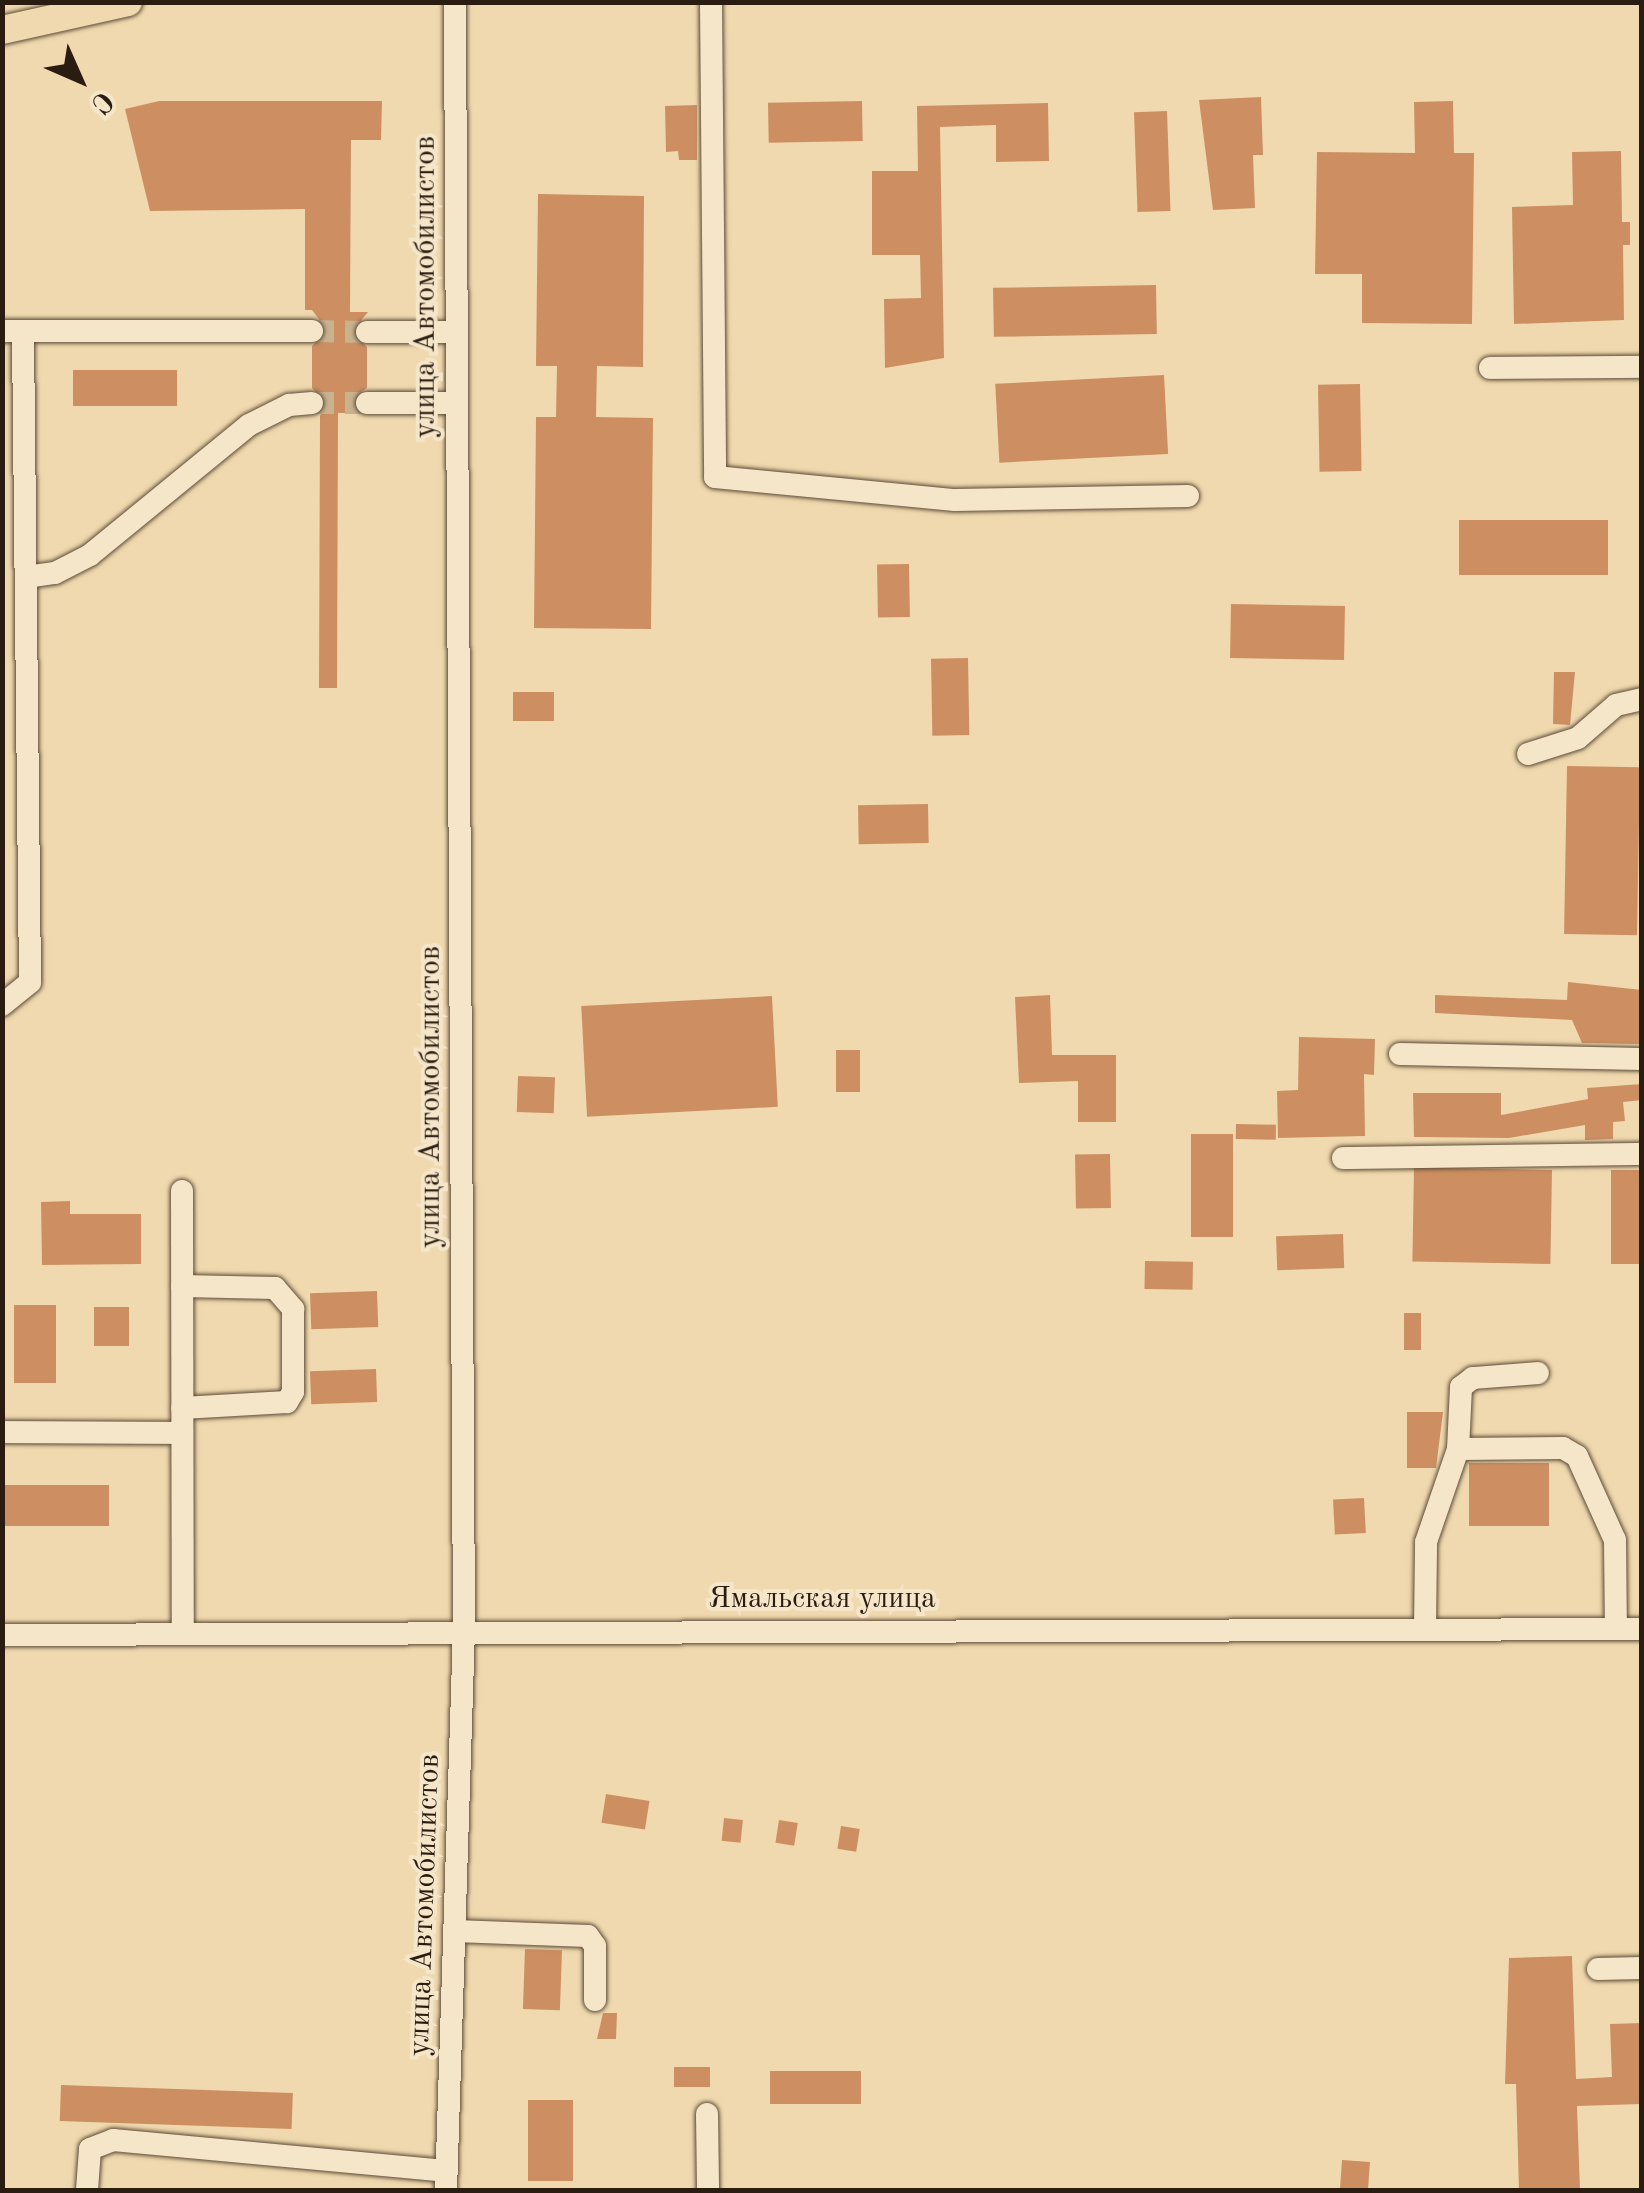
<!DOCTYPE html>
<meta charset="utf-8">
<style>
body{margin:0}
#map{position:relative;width:1644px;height:2193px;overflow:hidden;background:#f0d9ae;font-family:"Old Standard TT",serif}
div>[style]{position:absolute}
.building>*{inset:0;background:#cd8f62;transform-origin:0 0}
.minor-tunnel>*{height:22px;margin-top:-11px;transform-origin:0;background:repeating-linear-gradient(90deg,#c9b38f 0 22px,transparent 0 33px)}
.roads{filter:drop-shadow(0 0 2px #5c4b38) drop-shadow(0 0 2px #5c4b38)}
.minor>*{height:22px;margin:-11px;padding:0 11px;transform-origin:11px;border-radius:11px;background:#f5e6ca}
.major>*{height:28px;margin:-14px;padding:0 14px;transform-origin:14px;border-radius:14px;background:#f0d9ae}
span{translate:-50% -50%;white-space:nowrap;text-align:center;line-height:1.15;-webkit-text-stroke:8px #f5e6ca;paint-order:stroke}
.street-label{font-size:30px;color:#2b1c11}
.frame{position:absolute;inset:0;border:5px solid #2b1c11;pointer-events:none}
.north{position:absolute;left:30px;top:30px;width:100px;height:100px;-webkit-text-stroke:8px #f5e6ca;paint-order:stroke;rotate:135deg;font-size:28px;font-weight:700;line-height:40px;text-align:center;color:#2b1c11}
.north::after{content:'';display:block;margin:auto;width:35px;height:45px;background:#2b1c11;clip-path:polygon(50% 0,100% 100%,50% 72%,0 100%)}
</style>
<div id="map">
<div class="building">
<i style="clip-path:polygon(1261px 97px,1263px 155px,1253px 155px,1255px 208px,1213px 210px,1199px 100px)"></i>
<i style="clip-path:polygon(159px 101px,382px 101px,381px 140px,351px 140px,350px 312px,368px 312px,352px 331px,367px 347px,367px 388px,354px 396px,356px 413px,338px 413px,337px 688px,319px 688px,320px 416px,327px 403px,312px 388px,312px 346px,327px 330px,312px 310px,305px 310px,305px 209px,150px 211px,125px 109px)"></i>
<i style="left:862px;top:101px;width:40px;height:94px;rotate:89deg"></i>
<i style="clip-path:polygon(1453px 101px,1454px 153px,1474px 153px,1472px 324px,1362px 323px,1362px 274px,1315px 274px,1317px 152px,1415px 153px,1414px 102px)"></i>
<i style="clip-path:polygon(1048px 103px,1049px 161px,996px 162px,996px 125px,940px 127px,944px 358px,885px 368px,884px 299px,921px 298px,920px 255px,872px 255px,872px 171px,918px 171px,917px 106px)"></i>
<i style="clip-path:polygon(697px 105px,697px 160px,679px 160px,678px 151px,666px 152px,665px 106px)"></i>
<i style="left:1167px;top:111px;width:100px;height:33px;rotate:88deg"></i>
<i style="clip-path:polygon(1621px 151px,1622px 222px,1630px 222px,1630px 245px,1623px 245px,1624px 320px,1514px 324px,1512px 207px,1573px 205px,1572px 152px)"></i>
<i style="clip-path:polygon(538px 194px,644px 196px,643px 367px,597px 366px,596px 417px,653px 418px,651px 629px,534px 628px,536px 417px,556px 417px,557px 366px,536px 366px)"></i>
<i style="left:1156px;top:285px;width:49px;height:163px;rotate:89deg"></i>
<i style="left:73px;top:370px;width:104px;height:36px"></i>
<i style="left:1164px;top:375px;width:79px;height:169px;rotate:87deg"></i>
<i style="left:1360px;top:384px;width:87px;height:42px;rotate:89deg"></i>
<i style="left:1459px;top:520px;width:149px;height:55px"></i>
<i style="left:909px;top:564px;width:53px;height:32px;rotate:89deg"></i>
<i style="left:1231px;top:604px;width:114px;height:54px;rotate:1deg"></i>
<i style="left:968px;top:658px;width:77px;height:37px;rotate:89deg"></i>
<i style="clip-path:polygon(1554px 672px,1575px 672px,1570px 725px,1553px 724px)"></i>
<i style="left:513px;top:692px;width:41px;height:29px"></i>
<i style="left:1567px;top:766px;width:73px;height:168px;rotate:1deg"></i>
<i style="left:928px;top:804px;width:39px;height:70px;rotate:89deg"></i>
<i style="clip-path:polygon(1568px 982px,1642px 990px,1642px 1044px,1582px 1043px,1572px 1020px,1435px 1013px,1435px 995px,1567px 1000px)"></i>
<i style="clip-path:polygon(1050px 995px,1052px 1055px,1116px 1055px,1116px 1122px,1078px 1122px,1078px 1081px,1019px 1083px,1015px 997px)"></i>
<i style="left:772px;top:996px;width:111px;height:191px;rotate:87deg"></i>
<i style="clip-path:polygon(1299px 1037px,1375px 1039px,1374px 1075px,1364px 1074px,1365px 1136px,1278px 1138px,1277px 1091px,1298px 1090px)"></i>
<i style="left:836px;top:1050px;width:24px;height:42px"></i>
<i style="left:518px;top:1076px;width:37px;height:36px;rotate:2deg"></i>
<i style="clip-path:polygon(1642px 1084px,1642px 1100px,1623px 1102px,1625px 1121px,1613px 1122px,1613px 1139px,1585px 1140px,1585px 1125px,1509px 1138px,1414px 1137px,1413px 1093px,1501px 1093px,1501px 1115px,1588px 1099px,1587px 1088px)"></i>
<i style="left:1236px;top:1124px;width:40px;height:15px;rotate:1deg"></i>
<i style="left:1191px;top:1134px;width:42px;height:103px"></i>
<i style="left:1110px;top:1154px;width:54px;height:35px;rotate:89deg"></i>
<i style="left:1552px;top:1170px;width:94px;height:138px;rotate:91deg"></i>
<i style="left:1611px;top:1170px;width:31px;height:94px"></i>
<i style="clip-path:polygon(70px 1201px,70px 1214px,141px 1214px,141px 1264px,42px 1265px,41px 1202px)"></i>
<i style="left:1343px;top:1234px;width:34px;height:67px;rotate:88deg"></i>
<i style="left:1145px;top:1261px;width:48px;height:28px;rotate:1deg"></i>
<i style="left:377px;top:1291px;width:36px;height:67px;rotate:88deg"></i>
<i style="left:14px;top:1305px;width:42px;height:78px"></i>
<i style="left:94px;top:1307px;width:35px;height:39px"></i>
<i style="left:1404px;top:1313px;width:17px;height:37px"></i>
<i style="left:376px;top:1369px;width:33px;height:66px;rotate:88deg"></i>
<i style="clip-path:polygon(1407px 1412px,1443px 1412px,1436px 1468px,1407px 1468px)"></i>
<i style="left:1549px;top:1463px;width:63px;height:80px;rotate:90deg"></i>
<i style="left:2px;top:1485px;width:107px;height:41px"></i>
<i style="left:1364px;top:1498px;width:35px;height:31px;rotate:87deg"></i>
<i style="left:606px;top:1794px;width:44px;height:29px;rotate:9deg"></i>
<i style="left:724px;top:1818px;width:19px;height:23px;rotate:6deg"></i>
<i style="left:779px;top:1820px;width:19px;height:23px;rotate:9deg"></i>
<i style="left:841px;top:1826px;width:19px;height:23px;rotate:9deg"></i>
<i style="left:525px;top:1949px;width:37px;height:60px;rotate:2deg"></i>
<i style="clip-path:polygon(1572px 1956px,1576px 2079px,1612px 2077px,1610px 2024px,1642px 2023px,1642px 2104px,1577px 2106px,1580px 2190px,1519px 2190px,1516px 2084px,1505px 2084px,1509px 1958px)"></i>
<i style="clip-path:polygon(603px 2013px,617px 2013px,616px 2039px,597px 2039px)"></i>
<i style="left:710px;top:2067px;width:20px;height:36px;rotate:90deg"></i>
<i style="left:861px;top:2071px;width:33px;height:91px;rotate:90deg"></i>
<i style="left:61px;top:2085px;width:232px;height:36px;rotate:2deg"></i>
<i style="left:573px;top:2100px;width:81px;height:45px;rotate:90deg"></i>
<i style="left:1342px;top:2160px;width:28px;height:30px;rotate:4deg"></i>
</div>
<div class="minor-tunnel">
<i style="left:312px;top:331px;width:55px;rotate:1deg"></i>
<i style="left:312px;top:403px;width:55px"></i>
</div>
<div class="roads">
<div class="minor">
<i style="left:711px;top:2px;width:475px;rotate:89.5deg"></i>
<i style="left:715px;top:477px;width:241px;rotate:5.5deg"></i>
<i style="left:955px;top:500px;width:233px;rotate:-1deg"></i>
<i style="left:2px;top:331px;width:310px"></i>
<i style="left:367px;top:332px;width:90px"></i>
<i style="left:1490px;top:368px;width:152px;rotate:-0.4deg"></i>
<i style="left:367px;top:403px;width:90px"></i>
<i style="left:26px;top:577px;width:29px;rotate:-8deg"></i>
<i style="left:55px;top:573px;width:39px;rotate:-27deg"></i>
<i style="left:90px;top:555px;width:205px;rotate:-39.3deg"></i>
<i style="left:249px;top:425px;width:45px;rotate:-26.6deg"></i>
<i style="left:289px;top:405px;width:23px;rotate:-5deg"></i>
<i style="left:1528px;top:754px;width:52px;rotate:-17.7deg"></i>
<i style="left:1578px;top:738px;width:50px;rotate:-41deg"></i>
<i style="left:1616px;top:705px;width:27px;rotate:-13deg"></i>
<i style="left:2px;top:1005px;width:36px;rotate:-39deg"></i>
<i style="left:30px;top:982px;width:651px;rotate:-90.62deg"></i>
<i style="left:1400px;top:1054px;width:242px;rotate:1.2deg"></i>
<i style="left:1343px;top:1158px;width:299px;rotate:-0.8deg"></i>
<i style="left:182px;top:1191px;width:442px;rotate:89.9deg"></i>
<i style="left:182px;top:1286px;width:93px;rotate:1.2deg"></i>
<i style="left:275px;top:1288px;width:28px;rotate:49deg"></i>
<i style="left:293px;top:1309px;width:83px;rotate:90deg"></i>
<i style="left:293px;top:1392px;width:12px;rotate:121deg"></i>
<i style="left:287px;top:1402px;width:105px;rotate:176.7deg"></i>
<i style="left:2px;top:1432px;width:180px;rotate:0.3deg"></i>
<i style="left:1458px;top:1449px;width:105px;rotate:-0.5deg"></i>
<i style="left:1563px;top:1448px;width:16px;rotate:30deg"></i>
<i style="left:1577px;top:1456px;width:92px;rotate:65.7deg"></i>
<i style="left:1615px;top:1540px;width:89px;rotate:89.4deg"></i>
<i style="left:1425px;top:1629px;width:87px;rotate:-89.3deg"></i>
<i style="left:1426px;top:1542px;width:98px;rotate:-71deg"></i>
<i style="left:1458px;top:1449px;width:62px;rotate:-87.2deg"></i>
<i style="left:1461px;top:1387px;width:15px;rotate:-37deg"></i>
<i style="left:1473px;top:1378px;width:65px;rotate:-4.4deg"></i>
<i style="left:2px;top:1635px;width:1640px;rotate:-0.21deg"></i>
<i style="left:455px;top:1931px;width:133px;rotate:2.2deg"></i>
<i style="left:588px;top:1936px;width:12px;rotate:55deg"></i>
<i style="left:595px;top:1946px;width:54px;rotate:90deg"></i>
<i style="left:1598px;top:1969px;width:44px;rotate:-1.3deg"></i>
<i style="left:707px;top:2114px;width:76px;rotate:89.2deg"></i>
<i style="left:87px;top:2190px;width:41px;rotate:-85.8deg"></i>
<i style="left:90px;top:2149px;width:25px;rotate:-21deg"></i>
<i style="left:113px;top:2140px;width:334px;rotate:5.3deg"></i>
<i style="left:446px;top:2190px;width:560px;rotate:-88.16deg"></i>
<i style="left:464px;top:1630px;width:1628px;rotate:-90.32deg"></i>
</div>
<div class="major">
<i style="left:2px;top:30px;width:129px;rotate:-12.5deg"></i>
</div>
</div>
<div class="street-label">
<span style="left:426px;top:287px;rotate:-90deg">улица Автомобилистов</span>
<span style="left:431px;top:1097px;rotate:-90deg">улица Автомобилистов</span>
<span style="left:822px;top:1599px">Ямальская улица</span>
<span style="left:425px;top:1905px;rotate:-88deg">улица Автомобилистов</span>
</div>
<div class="frame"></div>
<div class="north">С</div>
</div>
